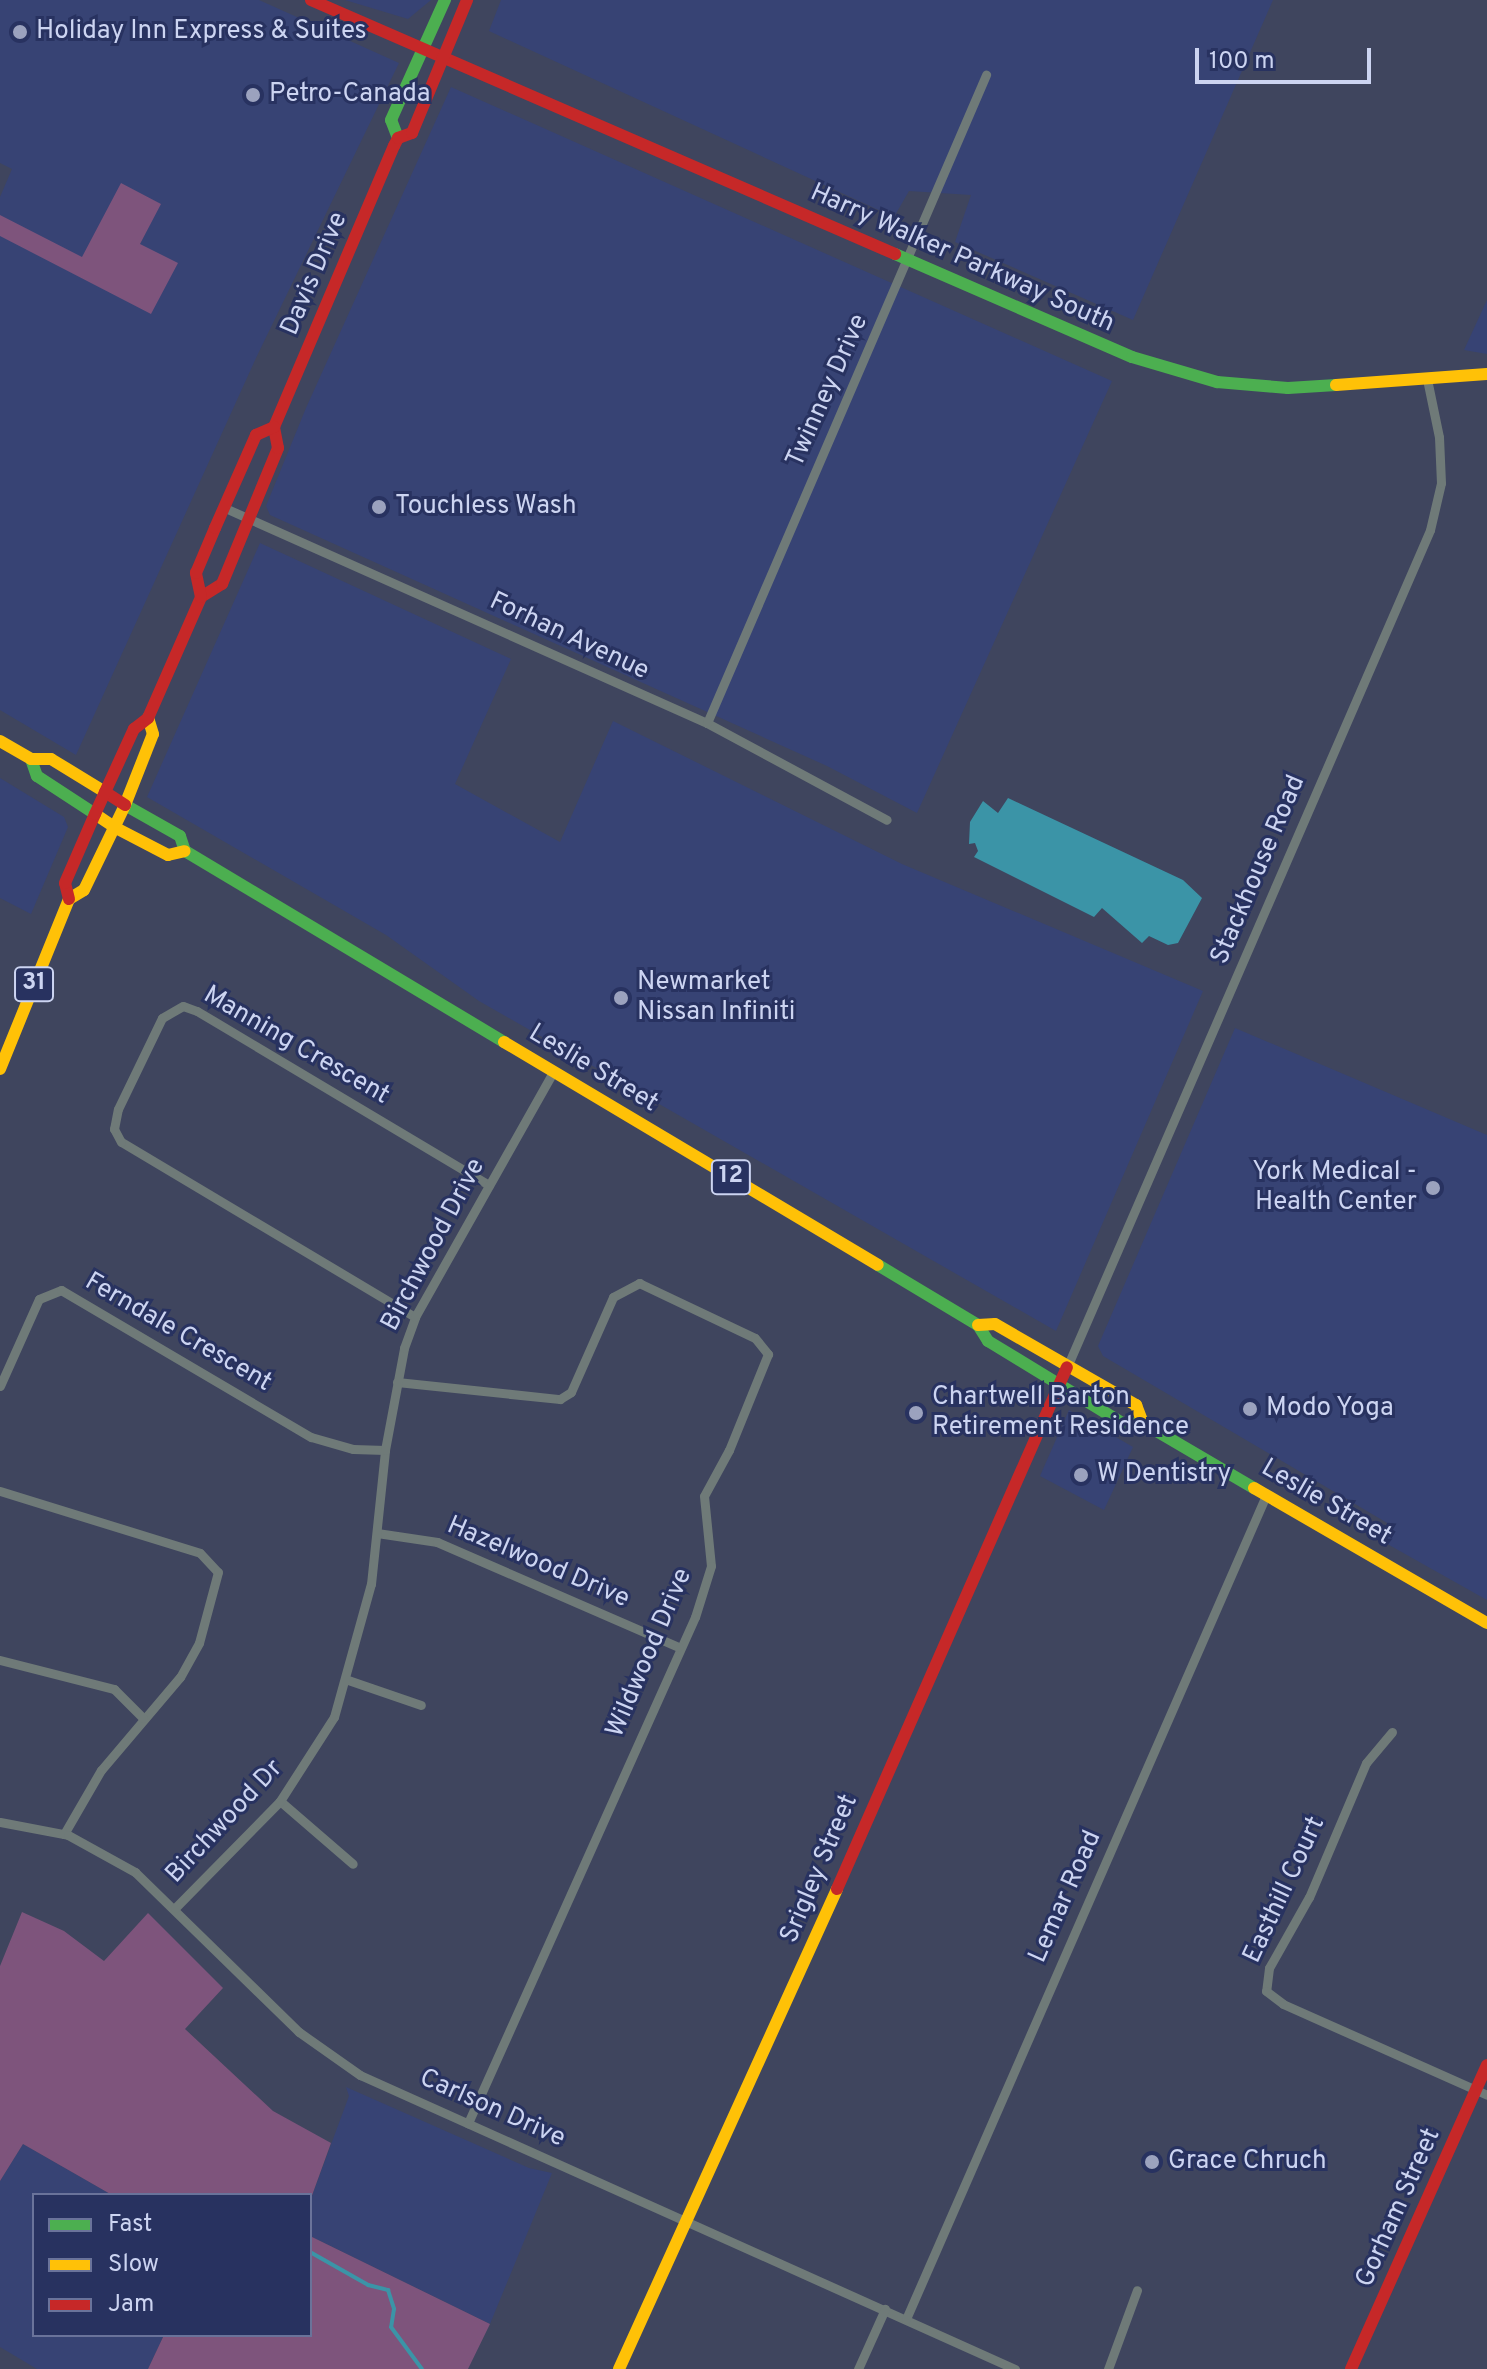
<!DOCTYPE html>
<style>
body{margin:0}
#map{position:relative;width:1487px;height:2369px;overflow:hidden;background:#3f455e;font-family:Overpass,sans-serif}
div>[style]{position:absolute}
.built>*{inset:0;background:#374374}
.green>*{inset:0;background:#7e547c}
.water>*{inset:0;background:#3b94a7}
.stream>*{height:4px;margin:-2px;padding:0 2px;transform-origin:2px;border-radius:2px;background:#3b94a7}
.street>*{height:9px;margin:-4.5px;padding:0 4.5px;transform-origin:4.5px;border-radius:4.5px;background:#6f7a78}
.fast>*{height:12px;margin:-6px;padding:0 6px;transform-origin:6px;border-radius:6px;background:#4caf50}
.slow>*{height:12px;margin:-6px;padding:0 6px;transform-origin:6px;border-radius:6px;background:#ffc107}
.jam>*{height:12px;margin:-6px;padding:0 6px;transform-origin:6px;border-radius:6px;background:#c62828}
.dots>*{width:22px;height:22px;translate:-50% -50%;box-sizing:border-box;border:4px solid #283260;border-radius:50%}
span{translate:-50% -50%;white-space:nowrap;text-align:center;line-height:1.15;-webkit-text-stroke:6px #283260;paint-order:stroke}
.shield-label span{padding:2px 6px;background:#283260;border:2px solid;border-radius:6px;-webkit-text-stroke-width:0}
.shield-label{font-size:24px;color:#ccd4f1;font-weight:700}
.poi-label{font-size:26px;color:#ccd4f1}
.left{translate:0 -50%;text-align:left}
.right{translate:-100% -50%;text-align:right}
.street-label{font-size:26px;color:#ccd4f1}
.legend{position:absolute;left:32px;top:2193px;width:280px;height:144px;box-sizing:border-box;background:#283260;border:2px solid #6a739a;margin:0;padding:10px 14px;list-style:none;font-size:24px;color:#ccd4f1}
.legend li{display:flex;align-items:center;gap:16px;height:40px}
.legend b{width:40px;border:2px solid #6a739a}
.scale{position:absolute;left:1195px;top:48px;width:176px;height:36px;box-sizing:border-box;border:4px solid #ccd4f1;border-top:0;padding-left:10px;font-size:24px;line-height:28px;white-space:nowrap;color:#ccd4f1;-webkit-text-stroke:6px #283260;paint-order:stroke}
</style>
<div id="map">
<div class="built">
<i style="clip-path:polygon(evenodd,0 0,259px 0,399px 63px,256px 358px,76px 755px,0 710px,0 197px,12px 169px,0 163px,0 0,121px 184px,160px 204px,140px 244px,121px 184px)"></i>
<i style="clip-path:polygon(345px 0,431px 0,408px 19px)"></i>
<i style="clip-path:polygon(501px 0,1273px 0,1133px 320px,955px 242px,971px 195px,909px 191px,894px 217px,489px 31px)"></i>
<i style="clip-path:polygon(451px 87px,1112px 381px,917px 813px,827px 766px,270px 515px,266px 506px,306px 408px)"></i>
<i style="clip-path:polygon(1487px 300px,1487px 354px,1464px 350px)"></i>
<i style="clip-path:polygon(260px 543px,511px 659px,455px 784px,560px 842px,613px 721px,902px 864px,1203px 991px,1056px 1331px,479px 1001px,386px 935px,147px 797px)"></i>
<i style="clip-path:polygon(0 778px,64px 817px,68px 827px,31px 914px,0 898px)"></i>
<i style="clip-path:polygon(1235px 1028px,1487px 1135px,1487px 1600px,1382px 1541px,1389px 1524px,1103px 1356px,1098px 1346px)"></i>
<i style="clip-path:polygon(1069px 1410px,1133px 1447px,1104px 1510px,1040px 1476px)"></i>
<i style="clip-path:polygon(346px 2087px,529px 2168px,552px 2173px,490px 2324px,310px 2236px,310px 2201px,349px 2096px)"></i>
<i style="clip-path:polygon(23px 2144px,112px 2195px,34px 2195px,34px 2335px,164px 2335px,148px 2369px,37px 2369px,0 2347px,0 2181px)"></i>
</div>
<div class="green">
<i style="clip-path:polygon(121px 183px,161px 204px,140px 244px,178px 263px,151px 314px,0 236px,0 215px,82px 257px)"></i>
<i style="clip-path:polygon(22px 1912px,64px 1931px,104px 1961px,148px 1913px,223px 1988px,185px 2029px,273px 2111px,331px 2143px,310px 2201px,310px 2195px,112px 2195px,23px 2144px,0 2181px,0 1966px)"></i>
<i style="clip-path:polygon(310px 2236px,490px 2324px,468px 2369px,148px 2369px,164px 2335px,310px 2335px)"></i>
</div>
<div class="water">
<i style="clip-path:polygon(1008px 798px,1183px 880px,1202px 898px,1178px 943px,1168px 945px,1149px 936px,1142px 943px,1102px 908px,1094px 917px,974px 857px,978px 851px,975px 843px,969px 844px,970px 822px,983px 801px,998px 813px)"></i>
</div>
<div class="stream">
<i style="left:310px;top:2252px;width:67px;rotate:29.6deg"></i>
<i style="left:368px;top:2285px;width:21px;rotate:14deg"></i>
<i style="left:388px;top:2290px;width:20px;rotate:72deg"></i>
<i style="left:394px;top:2309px;width:18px;rotate:99deg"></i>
<i style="left:391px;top:2327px;width:52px;rotate:53.6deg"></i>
</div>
<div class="street">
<i style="left:225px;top:508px;width:528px;rotate:24.04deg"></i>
<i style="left:707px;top:723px;width:204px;rotate:28.3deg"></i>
<i style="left:707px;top:723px;width:706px;rotate:-66.71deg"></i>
<i style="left:415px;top:1317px;width:342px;rotate:-149.2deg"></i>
<i style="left:121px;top:1142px;width:15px;rotate:-118deg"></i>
<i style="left:114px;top:1129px;width:20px;rotate:-79deg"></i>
<i style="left:118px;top:1109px;width:101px;rotate:-64.2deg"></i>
<i style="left:162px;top:1018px;width:24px;rotate:-30deg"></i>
<i style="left:183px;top:1006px;width:15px;rotate:20deg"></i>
<i style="left:197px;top:1011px;width:340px;rotate:30.8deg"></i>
<i style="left:1067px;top:1367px;width:912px;rotate:-66.55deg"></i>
<i style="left:1430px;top:530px;width:48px;rotate:-76.8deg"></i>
<i style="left:1441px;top:483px;width:46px;rotate:-92.5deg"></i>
<i style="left:1439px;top:437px;width:59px;rotate:-101.7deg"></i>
<i style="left:397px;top:1382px;width:164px;rotate:6deg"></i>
<i style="left:560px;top:1399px;width:13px;rotate:-32deg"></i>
<i style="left:571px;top:1392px;width:104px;rotate:-66.1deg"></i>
<i style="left:613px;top:1297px;width:30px;rotate:-28deg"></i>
<i style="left:639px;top:1283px;width:128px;rotate:25.4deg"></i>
<i style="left:755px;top:1338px;width:21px;rotate:51deg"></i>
<i style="left:768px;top:1354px;width:104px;rotate:112.1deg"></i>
<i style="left:729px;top:1450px;width:52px;rotate:118.5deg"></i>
<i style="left:704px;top:1496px;width:70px;rotate:84.3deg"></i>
<i style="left:711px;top:1566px;width:53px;rotate:107.4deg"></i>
<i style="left:695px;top:1617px;width:555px;rotate:114.16deg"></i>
<i style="left:0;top:1386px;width:95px;rotate:-65.9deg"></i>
<i style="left:39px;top:1299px;width:24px;rotate:-22deg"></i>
<i style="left:61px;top:1290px;width:290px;rotate:30.5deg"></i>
<i style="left:311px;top:1437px;width:44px;rotate:15.9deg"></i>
<i style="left:353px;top:1449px;width:32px;rotate:2deg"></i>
<i style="left:0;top:1491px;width:209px;rotate:17.2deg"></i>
<i style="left:200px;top:1553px;width:26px;rotate:47deg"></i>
<i style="left:218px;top:1572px;width:73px;rotate:105deg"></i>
<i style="left:199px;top:1643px;width:39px;rotate:119deg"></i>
<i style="left:180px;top:1677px;width:122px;rotate:130.3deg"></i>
<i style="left:101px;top:1770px;width:74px;rotate:120deg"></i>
<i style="left:377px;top:1533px;width:61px;rotate:8.5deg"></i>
<i style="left:437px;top:1542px;width:263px;rotate:23.5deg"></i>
<i style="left:0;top:1660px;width:118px;rotate:14.3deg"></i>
<i style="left:114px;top:1689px;width:41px;rotate:45deg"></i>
<i style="left:348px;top:1680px;width:77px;rotate:18.9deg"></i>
<i style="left:1392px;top:1732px;width:40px;rotate:130deg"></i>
<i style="left:1366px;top:1763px;width:146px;rotate:113deg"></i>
<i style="left:1309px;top:1897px;width:81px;rotate:119.4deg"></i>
<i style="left:1269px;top:1968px;width:23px;rotate:97deg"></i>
<i style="left:1266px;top:1991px;width:21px;rotate:37deg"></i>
<i style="left:1283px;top:2004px;width:223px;rotate:24deg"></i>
<i style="left:280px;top:1801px;width:96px;rotate:40.8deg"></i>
<i style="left:0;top:1822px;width:69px;rotate:10.8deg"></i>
<i style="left:68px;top:1835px;width:77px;rotate:28.9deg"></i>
<i style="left:135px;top:1872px;width:229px;rotate:44.3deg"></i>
<i style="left:299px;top:2032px;width:75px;rotate:35.2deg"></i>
<i style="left:360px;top:2075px;width:718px;rotate:24.17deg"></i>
<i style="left:175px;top:1908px;width:150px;rotate:-45.5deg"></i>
<i style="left:280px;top:1801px;width:100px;rotate:-57.3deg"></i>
<i style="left:334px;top:1717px;width:138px;rotate:-74.5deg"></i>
<i style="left:371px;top:1584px;width:135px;rotate:-84deg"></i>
<i style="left:385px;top:1450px;width:104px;rotate:-79.4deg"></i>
<i style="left:404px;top:1348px;width:33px;rotate:-70deg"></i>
<i style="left:415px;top:1317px;width:281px;rotate:-60.6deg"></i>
<i style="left:906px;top:2319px;width:901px;rotate:-66.39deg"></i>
<i style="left:858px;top:2369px;width:66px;rotate:-65.8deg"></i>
<i style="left:1108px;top:2369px;width:84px;rotate:-69.8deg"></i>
</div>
<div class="fast">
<i style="left:398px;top:138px;width:19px;rotate:-111deg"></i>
<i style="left:391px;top:120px;width:132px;rotate:-65.8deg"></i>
<i style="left:895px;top:254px;width:258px;rotate:23.5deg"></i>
<i style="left:1132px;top:357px;width:89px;rotate:16.4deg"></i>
<i style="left:1217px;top:382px;width:71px;rotate:4.8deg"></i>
<i style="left:1288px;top:388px;width:48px;rotate:-3.6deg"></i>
<i style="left:31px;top:759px;width:18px;rotate:71deg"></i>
<i style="left:37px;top:776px;width:69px;rotate:33.2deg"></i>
<i style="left:125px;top:805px;width:63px;rotate:29.4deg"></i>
<i style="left:180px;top:836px;width:16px;rotate:72deg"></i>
<i style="left:185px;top:851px;width:372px;rotate:30.9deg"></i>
<i style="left:878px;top:1265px;width:117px;rotate:31deg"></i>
<i style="left:978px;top:1325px;width:19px;rotate:58deg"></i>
<i style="left:988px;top:1341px;width:159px;rotate:31.4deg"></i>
<i style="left:1124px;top:1424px;width:19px;rotate:-3deg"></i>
<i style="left:1143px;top:1423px;width:129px;rotate:30.4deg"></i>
</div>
<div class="slow">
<i style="left:1336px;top:385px;width:151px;rotate:-4.2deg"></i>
<i style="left:0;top:741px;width:36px;rotate:30deg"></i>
<i style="left:31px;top:759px;width:20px"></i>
<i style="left:51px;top:759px;width:63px;rotate:31.4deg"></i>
<i style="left:95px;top:814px;width:23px;rotate:34deg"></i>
<i style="left:114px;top:827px;width:61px;rotate:27.4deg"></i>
<i style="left:168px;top:855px;width:17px;rotate:-13deg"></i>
<i style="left:504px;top:1042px;width:435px;rotate:30.8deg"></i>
<i style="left:0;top:1069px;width:183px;rotate:-67.9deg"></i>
<i style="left:69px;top:899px;width:17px;rotate:-31deg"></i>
<i style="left:84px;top:890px;width:94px;rotate:-64.2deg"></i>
<i style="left:125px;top:805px;width:76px;rotate:-68.5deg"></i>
<i style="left:153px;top:734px;width:17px;rotate:-107deg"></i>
<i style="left:978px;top:1325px;width:17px;rotate:-3deg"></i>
<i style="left:995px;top:1324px;width:163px;rotate:29.9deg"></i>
<i style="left:1136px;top:1405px;width:19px;rotate:69deg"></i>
<i style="left:1254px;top:1488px;width:269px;rotate:30.1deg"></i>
<i style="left:619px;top:2369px;width:527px;rotate:-65.57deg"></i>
</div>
<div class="jam">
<i style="left:311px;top:0;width:637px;rotate:23.51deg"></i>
<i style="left:201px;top:597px;width:25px;rotate:-32deg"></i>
<i style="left:222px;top:584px;width:147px;rotate:-67.6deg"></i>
<i style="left:278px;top:448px;width:21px;rotate:-101deg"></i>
<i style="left:274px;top:427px;width:306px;rotate:-66.9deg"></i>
<i style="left:394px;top:146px;width:9px;rotate:-63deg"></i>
<i style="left:398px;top:138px;width:15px;rotate:-20deg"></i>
<i style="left:412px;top:133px;width:144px;rotate:-67.5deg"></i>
<i style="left:105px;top:792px;width:24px;rotate:33deg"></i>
<i style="left:69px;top:899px;width:16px;rotate:-104deg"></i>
<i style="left:65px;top:883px;width:75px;rotate:-66.5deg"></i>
<i style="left:95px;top:814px;width:94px;rotate:-65.4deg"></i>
<i style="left:134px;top:729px;width:18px;rotate:-38deg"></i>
<i style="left:148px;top:718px;width:132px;rotate:-66.3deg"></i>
<i style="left:201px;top:597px;width:25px;rotate:-102deg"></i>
<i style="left:196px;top:573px;width:49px;rotate:-67.1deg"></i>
<i style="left:215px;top:528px;width:102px;rotate:-66.2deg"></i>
<i style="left:256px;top:435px;width:20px;rotate:-24deg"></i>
<i style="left:837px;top:1889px;width:570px;rotate:-66.22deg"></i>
<i style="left:1351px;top:2369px;width:333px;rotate:-65.9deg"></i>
</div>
<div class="dots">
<i style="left:20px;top:32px;background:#9ba2be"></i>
<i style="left:253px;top:95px;background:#9ba2be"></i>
<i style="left:379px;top:507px;background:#9ba2be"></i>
<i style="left:621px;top:998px;background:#9ba2be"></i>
<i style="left:1433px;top:1188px;background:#9ba2be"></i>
<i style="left:1250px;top:1409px;background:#9ba2be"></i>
<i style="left:916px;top:1413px;background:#9ba2be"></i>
<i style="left:1081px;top:1475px;background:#9ba2be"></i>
<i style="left:1152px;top:2162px;background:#9ba2be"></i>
</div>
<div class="shield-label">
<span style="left:34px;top:984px">31</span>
<span style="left:731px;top:1177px">12</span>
</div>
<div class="poi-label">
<span class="left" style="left:36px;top:32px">Holiday Inn Express &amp; Suites</span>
<span class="left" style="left:269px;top:95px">Petro-Canada</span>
<span class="left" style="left:395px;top:507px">Touchless Wash</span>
<span class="left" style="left:637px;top:998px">Newmarket<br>Nissan Infiniti</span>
<span class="right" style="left:1417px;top:1188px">York Medical -<br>Health Center</span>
<span class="left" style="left:932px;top:1413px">Chartwell Barton<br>Retirement Residence</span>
<span class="left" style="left:1266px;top:1409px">Modo Yoga</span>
<span class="left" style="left:1097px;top:1475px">W Dentistry</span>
<span class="left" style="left:1168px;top:2162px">Grace Chruch</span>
</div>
<div class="street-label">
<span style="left:962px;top:259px;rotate:24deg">Harry Walker Parkway South</span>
<span style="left:315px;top:274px;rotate:-67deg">Davis Drive</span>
<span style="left:828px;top:391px;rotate:-66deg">Twinney Drive</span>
<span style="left:569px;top:637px;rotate:25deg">Forhan Avenue</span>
<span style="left:1259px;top:870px;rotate:-67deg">Stackhouse Road</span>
<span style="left:296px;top:1046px;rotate:30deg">Manning Crescent</span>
<span style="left:593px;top:1069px;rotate:31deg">Leslie Street</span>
<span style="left:434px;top:1245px;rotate:-62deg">Birchwood Drive</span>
<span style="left:178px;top:1333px;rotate:30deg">Ferndale Crescent</span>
<span style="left:1326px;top:1503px;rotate:30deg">Leslie Street</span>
<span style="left:538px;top:1563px;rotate:23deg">Hazelwood Drive</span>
<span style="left:650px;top:1653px;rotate:-67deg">Wildwood Drive</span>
<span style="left:225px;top:1822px;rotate:-47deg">Birchwood Dr</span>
<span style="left:820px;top:1869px;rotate:-67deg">Srigley Street</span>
<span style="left:1285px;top:1890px;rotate:-65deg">Easthill Court</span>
<span style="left:1066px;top:1897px;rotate:-66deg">Lemar Road</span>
<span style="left:492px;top:2109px;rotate:24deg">Carlson Drive</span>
<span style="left:1399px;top:2208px;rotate:-66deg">Gorham Street</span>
</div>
<ul class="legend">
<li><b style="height:10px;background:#4caf50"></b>Fast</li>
<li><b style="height:10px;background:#ffc107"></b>Slow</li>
<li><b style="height:10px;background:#c62828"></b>Jam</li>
</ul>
<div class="scale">100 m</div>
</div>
